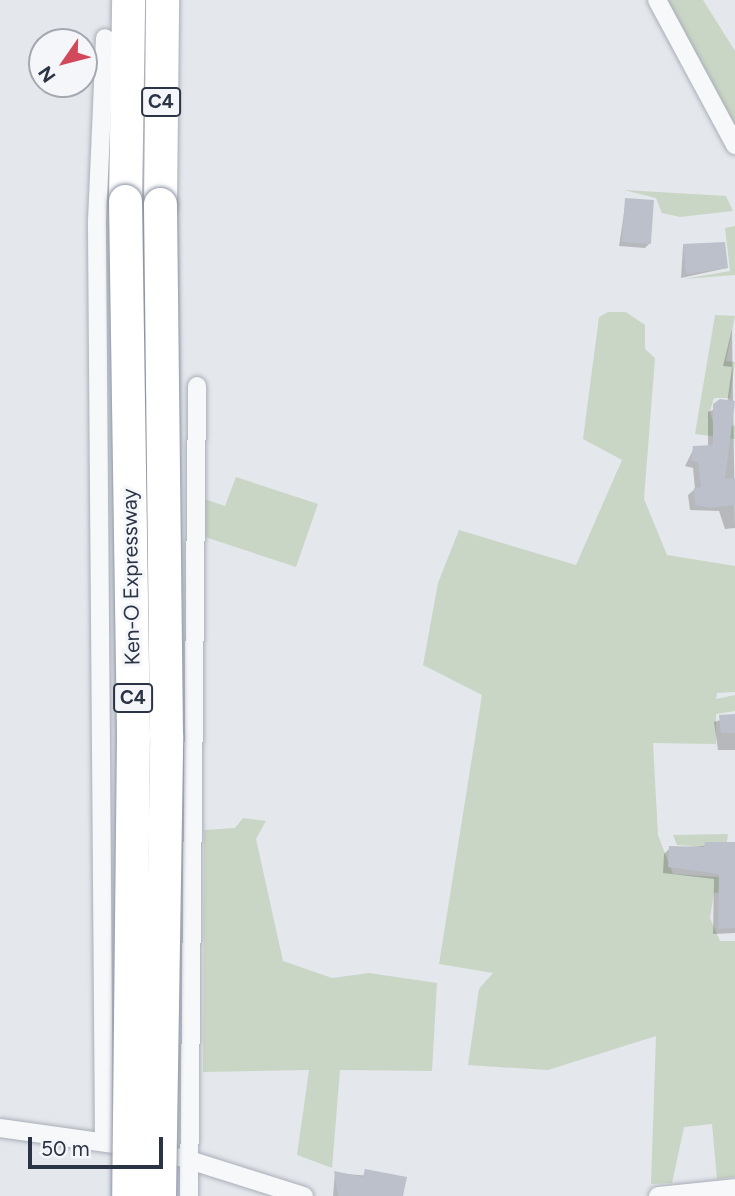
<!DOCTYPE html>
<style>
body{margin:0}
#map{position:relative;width:735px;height:1196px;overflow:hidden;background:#e4e7ec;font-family:Figtree,sans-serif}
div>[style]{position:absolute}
.green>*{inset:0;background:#c9d6c5}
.shadow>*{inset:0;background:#0003}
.building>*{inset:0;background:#bbc0ca;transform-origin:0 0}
.roads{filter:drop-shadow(0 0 2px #a9aeb7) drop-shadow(0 0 2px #a9aeb7)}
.minor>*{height:18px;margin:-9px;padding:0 9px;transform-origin:9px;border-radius:9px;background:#f7f8fa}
.motorway>*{height:33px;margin:-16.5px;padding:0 16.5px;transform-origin:16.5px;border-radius:16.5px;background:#fff}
.bridges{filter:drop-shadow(0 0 2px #8b94a3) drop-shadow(0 0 2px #8b94a3)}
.motorway-bridge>*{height:33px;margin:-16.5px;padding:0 16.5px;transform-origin:16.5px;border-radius:16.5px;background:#fff}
span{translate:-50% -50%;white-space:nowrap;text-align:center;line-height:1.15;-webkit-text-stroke:6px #f4f6f9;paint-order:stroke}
.shield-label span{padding:2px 5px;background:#f4f6f9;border:2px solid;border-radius:5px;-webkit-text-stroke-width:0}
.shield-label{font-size:19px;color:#2b3445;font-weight:700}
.street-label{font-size:21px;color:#2b3445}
.north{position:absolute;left:28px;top:28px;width:70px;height:70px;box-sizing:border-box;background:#f4f6f9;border:2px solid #a4a8b1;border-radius:50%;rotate:235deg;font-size:19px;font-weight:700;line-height:28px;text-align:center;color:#2b3445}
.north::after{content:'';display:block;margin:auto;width:24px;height:32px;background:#d1495b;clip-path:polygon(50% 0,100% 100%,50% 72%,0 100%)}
.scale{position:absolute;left:28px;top:1137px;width:135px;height:32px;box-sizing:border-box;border:4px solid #2b3445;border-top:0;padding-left:9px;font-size:21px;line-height:24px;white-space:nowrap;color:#2b3445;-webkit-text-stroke:5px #f4f6f9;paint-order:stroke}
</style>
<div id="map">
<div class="green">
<i style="clip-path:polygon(667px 0,703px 0,735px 51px,735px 128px)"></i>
<i style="clip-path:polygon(624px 190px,726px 196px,733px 211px,680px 217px,662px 213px,656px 198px)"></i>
<i style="clip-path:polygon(735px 226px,735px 275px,684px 279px,730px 271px,725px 228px)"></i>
<i style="clip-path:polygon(608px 312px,626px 312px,645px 325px,645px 349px,655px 358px,644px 499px,667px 555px,735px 566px,735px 692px,717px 693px,716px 699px,735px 695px,735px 711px,716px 714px,716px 744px,653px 743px,658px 835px,673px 874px,735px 878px,735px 891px,714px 893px,710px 918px,720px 941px,735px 941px,735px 1177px,717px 1179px,712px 1124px,684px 1127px,672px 1183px,651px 1184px,656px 1036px,548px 1070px,468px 1065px,479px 989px,493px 973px,439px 964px,482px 695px,423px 665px,438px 583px,459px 530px,576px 565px,622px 460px,583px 439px,599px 317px)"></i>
<i style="clip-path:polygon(715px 315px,735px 316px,726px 361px,735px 362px,730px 398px,714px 398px,710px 411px,713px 423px,735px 426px,735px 439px,695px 434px)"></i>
<i style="clip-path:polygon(236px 477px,318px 504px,296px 567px,202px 536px,204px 499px,225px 506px)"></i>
<i style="clip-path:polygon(243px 818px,266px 821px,256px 839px,283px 961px,332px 978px,369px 973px,437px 983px,432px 1071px,340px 1070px,332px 1168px,297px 1155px,309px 1070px,203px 1072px,204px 830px,235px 828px)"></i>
<i style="clip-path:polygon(728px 834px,726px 848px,677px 845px,673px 835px)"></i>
</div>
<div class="shadow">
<i style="clip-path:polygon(626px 200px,650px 243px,645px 248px,619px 246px)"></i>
<i style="clip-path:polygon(683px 246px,727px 268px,681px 278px)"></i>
<i style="clip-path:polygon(732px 329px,735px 528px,725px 529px,719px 511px,690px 510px,688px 495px,695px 489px,693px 468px,685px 466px,694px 448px,708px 447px,708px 412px,727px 404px,732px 367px,723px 366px)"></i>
<i style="clip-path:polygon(735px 716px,735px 750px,718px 750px,714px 722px)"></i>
<i style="clip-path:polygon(735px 844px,735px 933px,713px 934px,714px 879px,663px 873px,664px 854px,670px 848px)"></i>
<i style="clip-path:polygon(335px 1173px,405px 1179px,401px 1196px,333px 1196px)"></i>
</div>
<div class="building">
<i style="left:625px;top:198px;width:29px;height:44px;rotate:4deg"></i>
<i style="clip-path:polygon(725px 242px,728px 268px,686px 274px,683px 244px)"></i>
<i style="clip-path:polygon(720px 399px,735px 401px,725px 479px,735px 478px,735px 505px,709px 508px,695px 505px,694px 488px,701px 487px,698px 462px,691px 461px,693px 446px,713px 445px,713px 404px)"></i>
<i style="clip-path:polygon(735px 714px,735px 733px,721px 733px,719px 715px)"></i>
<i style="clip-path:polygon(705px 842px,735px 842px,735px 928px,718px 929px,719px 874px,668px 867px,669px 846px,704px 847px)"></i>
<i style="clip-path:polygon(365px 1169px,407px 1177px,403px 1196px,338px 1196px,334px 1171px,363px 1177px)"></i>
</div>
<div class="roads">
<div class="minor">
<i style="left:657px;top:0;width:165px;rotate:61.7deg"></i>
<i style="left:0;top:1128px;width:115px;rotate:8deg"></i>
<i style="left:104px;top:1142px;width:921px;rotate:-90.44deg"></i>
<i style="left:97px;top:221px;width:183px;rotate:-87.5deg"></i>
<i style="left:180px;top:1157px;width:130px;rotate:17.5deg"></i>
<i style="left:189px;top:1196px;width:810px;rotate:-89.43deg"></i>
<i style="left:658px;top:1196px;width:77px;rotate:-5.9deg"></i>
</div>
<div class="motorway">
<i style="left:125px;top:201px;width:201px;rotate:-89.1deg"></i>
<i style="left:160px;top:204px;width:204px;rotate:-89.4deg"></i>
</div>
</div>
<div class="bridges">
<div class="motorway-bridge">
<i style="left:125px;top:201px;width:534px;rotate:89.14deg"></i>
<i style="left:133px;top:735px;width:461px;rotate:90.6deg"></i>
<i style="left:159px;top:1196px;width:461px;rotate:-89.1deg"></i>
<i style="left:166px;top:735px;width:531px;rotate:-90.65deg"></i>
</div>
</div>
<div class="shield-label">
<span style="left:161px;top:102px">C4</span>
<span style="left:133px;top:698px">C4</span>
</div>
<div class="street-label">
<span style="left:131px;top:577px;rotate:-91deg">Ken-O Expressway</span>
</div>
<div class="north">N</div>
<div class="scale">50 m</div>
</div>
